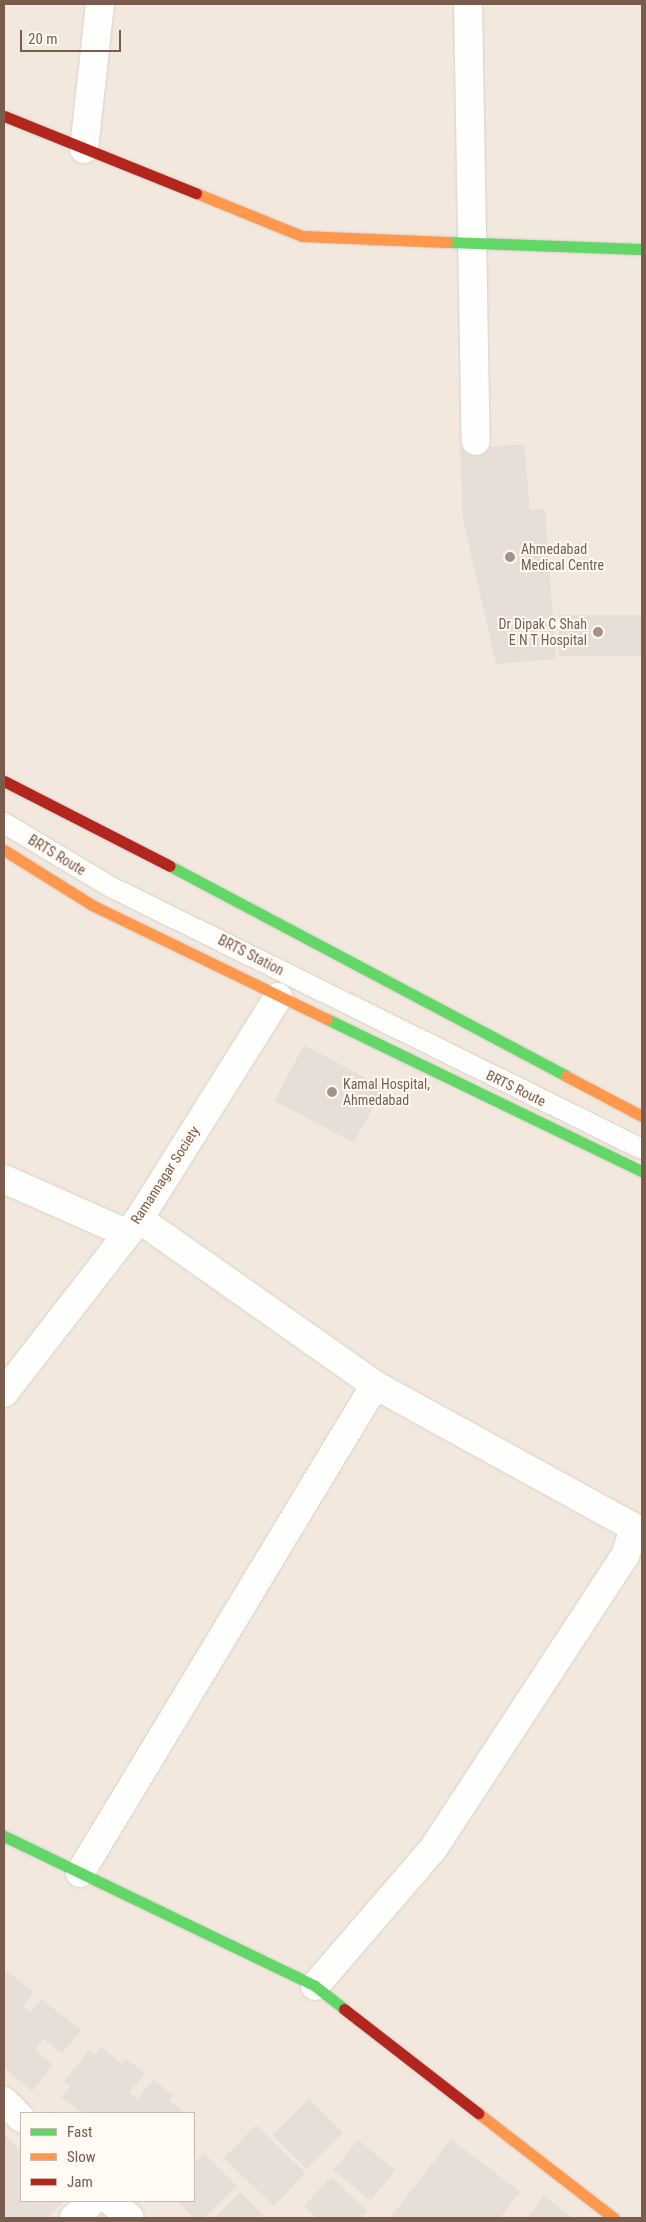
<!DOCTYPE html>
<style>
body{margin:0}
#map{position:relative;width:646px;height:2222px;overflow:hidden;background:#f9f5f0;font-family:"Roboto Condensed",sans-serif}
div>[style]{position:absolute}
.residential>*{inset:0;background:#f2e8de}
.building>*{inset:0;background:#e6ded7;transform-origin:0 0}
.roads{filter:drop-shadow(0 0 1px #d7d1cb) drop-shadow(0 0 1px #d7d1cb)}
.lane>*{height:20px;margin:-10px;padding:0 10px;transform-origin:10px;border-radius:10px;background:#fefefd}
.street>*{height:28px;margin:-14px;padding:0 14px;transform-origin:14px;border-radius:14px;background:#fefefd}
.fast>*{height:11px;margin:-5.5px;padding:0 5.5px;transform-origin:5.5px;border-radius:5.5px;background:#63d668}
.slow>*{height:11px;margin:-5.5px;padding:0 5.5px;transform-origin:5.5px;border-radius:5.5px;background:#ff974d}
.jam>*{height:11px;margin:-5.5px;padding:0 5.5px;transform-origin:5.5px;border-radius:5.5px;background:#b3261e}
.dots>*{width:14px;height:14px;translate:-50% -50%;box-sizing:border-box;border:2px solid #fffaf3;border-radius:50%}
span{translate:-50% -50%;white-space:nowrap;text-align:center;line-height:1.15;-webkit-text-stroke:4px #fffaf3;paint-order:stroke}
.poi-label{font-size:14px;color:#7a5c4d}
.left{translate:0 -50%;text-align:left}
.right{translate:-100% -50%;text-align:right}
.street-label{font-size:14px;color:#7a5c4d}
.frame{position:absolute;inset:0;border:5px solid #7a5c4d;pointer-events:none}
.legend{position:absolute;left:20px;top:2112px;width:175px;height:90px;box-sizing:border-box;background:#fffaf3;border:1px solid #cabbb1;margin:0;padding:6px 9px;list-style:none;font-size:15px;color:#7a5c4d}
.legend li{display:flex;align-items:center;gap:10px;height:25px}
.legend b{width:25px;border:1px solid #cabbb1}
.scale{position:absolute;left:20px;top:30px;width:101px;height:22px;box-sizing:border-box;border:2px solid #7a5c4d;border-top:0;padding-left:6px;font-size:15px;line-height:18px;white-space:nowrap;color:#7a5c4d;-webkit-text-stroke:4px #fffaf3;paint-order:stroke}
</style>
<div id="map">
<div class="residential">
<i style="clip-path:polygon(evenodd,4px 4px,642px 4px,642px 2218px,4px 2218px,4px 4px,21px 2113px,194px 2113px,194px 2201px,21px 2201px,21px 2113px)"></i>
</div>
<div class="building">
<i style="clip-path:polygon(524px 444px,530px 510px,545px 509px,556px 659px,496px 664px,463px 519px,460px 449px)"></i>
<i style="left:642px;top:615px;width:41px;height:83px;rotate:90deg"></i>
<i style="left:304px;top:1045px;width:90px;height:63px;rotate:28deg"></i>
<i style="clip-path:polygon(4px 1969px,34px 1992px,23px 2006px,31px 2012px,41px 1999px,81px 2030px,62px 2053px,44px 2039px,35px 2050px,53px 2065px,32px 2091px,4px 2068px)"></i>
<i style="clip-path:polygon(101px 2047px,122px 2064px,126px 2059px,145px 2073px,129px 2093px,137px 2099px,153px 2080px,173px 2095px,169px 2100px,185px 2113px,120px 2113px,116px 2111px,114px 2113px,82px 2113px,61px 2097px,70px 2087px,64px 2082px,89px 2050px,95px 2055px)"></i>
<i style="left:309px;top:2099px;width:48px;height:51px;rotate:45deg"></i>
<i style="left:256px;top:2125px;width:69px;height:46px;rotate:44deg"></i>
<i style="clip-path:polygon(4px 2134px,21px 2151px,21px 2201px,64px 2201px,47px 2218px,4px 2218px)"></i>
<i style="clip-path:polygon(451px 2139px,520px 2192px,500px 2218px,390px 2218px)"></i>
<i style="left:358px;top:2140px;width:48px;height:39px;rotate:39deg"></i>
<i style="clip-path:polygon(204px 2153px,237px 2186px,205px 2218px,194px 2218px,177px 2201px,194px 2201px,194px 2163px)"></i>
<i style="clip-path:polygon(331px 2177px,368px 2211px,361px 2218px,317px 2218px,304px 2206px)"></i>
<i style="clip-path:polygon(240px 2192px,265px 2216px,215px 2218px)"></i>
<i style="clip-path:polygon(544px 2196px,573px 2218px,527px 2218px)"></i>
</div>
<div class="roads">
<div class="lane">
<i style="left:4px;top:823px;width:125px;rotate:30.9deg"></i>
<i style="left:111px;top:887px;width:592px;rotate:26.26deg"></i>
</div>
<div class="street">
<i style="left:468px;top:4px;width:437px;rotate:89deg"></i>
<i style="left:84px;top:149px;width:146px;rotate:-83.7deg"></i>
<i style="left:4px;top:1179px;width:133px;rotate:23.9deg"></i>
<i style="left:139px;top:1219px;width:289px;rotate:35.1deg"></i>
<i style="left:375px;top:1385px;width:305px;rotate:28.8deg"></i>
<i style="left:4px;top:1393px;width:220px;rotate:-52.2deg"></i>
<i style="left:139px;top:1219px;width:262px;rotate:-57.9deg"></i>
<i style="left:80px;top:1873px;width:570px;rotate:-58.85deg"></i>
<i style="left:315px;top:1986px;width:181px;rotate:-49.3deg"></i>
<i style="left:433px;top:1849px;width:350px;rotate:-56.8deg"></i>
<i style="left:625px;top:1556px;width:29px;rotate:-72deg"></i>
<i style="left:4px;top:2101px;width:24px;rotate:45deg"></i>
<i style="left:111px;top:2201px;width:25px;rotate:42deg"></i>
<i style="left:74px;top:2218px;width:25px;rotate:-42deg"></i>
</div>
<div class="fast">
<i style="left:447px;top:242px;width:195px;rotate:2.1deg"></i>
<i style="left:170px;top:866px;width:448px;rotate:27.9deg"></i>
<i style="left:327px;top:1019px;width:350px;rotate:25.8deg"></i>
<i style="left:4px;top:1836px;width:345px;rotate:25.7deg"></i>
<i style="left:315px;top:1986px;width:37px;rotate:38deg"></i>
</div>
<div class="slow">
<i style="left:196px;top:193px;width:114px;rotate:22.1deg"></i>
<i style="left:302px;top:236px;width:145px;rotate:2.4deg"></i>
<i style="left:4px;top:850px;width:104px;rotate:32deg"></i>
<i style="left:92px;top:905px;width:261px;rotate:25.9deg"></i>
<i style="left:566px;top:1076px;width:86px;rotate:27.8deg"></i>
<i style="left:478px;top:2113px;width:172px;rotate:37.7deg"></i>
</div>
<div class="jam">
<i style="left:4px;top:116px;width:207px;rotate:21.9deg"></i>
<i style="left:4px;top:781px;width:186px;rotate:27.1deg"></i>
<i style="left:344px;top:2009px;width:170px;rotate:37.8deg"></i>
</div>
</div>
<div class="dots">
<i style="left:510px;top:557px;background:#a69286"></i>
<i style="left:598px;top:632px;background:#a69286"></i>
<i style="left:332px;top:1092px;background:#a69286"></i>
</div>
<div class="poi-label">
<span class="left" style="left:521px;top:557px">Ahmedabad<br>Medical Centre</span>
<span class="right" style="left:587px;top:632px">Dr Dipak C Shah<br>E N T Hospital</span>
<span class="left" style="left:343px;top:1092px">Kamal Hospital,<br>Ahmedabad</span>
</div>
<div class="street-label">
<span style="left:57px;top:855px;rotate:31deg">BRTS Route</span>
<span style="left:251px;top:955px;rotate:27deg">BRTS Station</span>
<span style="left:516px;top:1088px;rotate:26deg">BRTS Route</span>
<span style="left:165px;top:1175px;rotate:-57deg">Ramannagar Society</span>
</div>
<div class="frame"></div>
<ul class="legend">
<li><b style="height:6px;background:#63d668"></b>Fast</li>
<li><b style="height:6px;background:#ff974d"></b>Slow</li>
<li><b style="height:6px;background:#b3261e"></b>Jam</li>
</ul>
<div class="scale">20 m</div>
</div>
